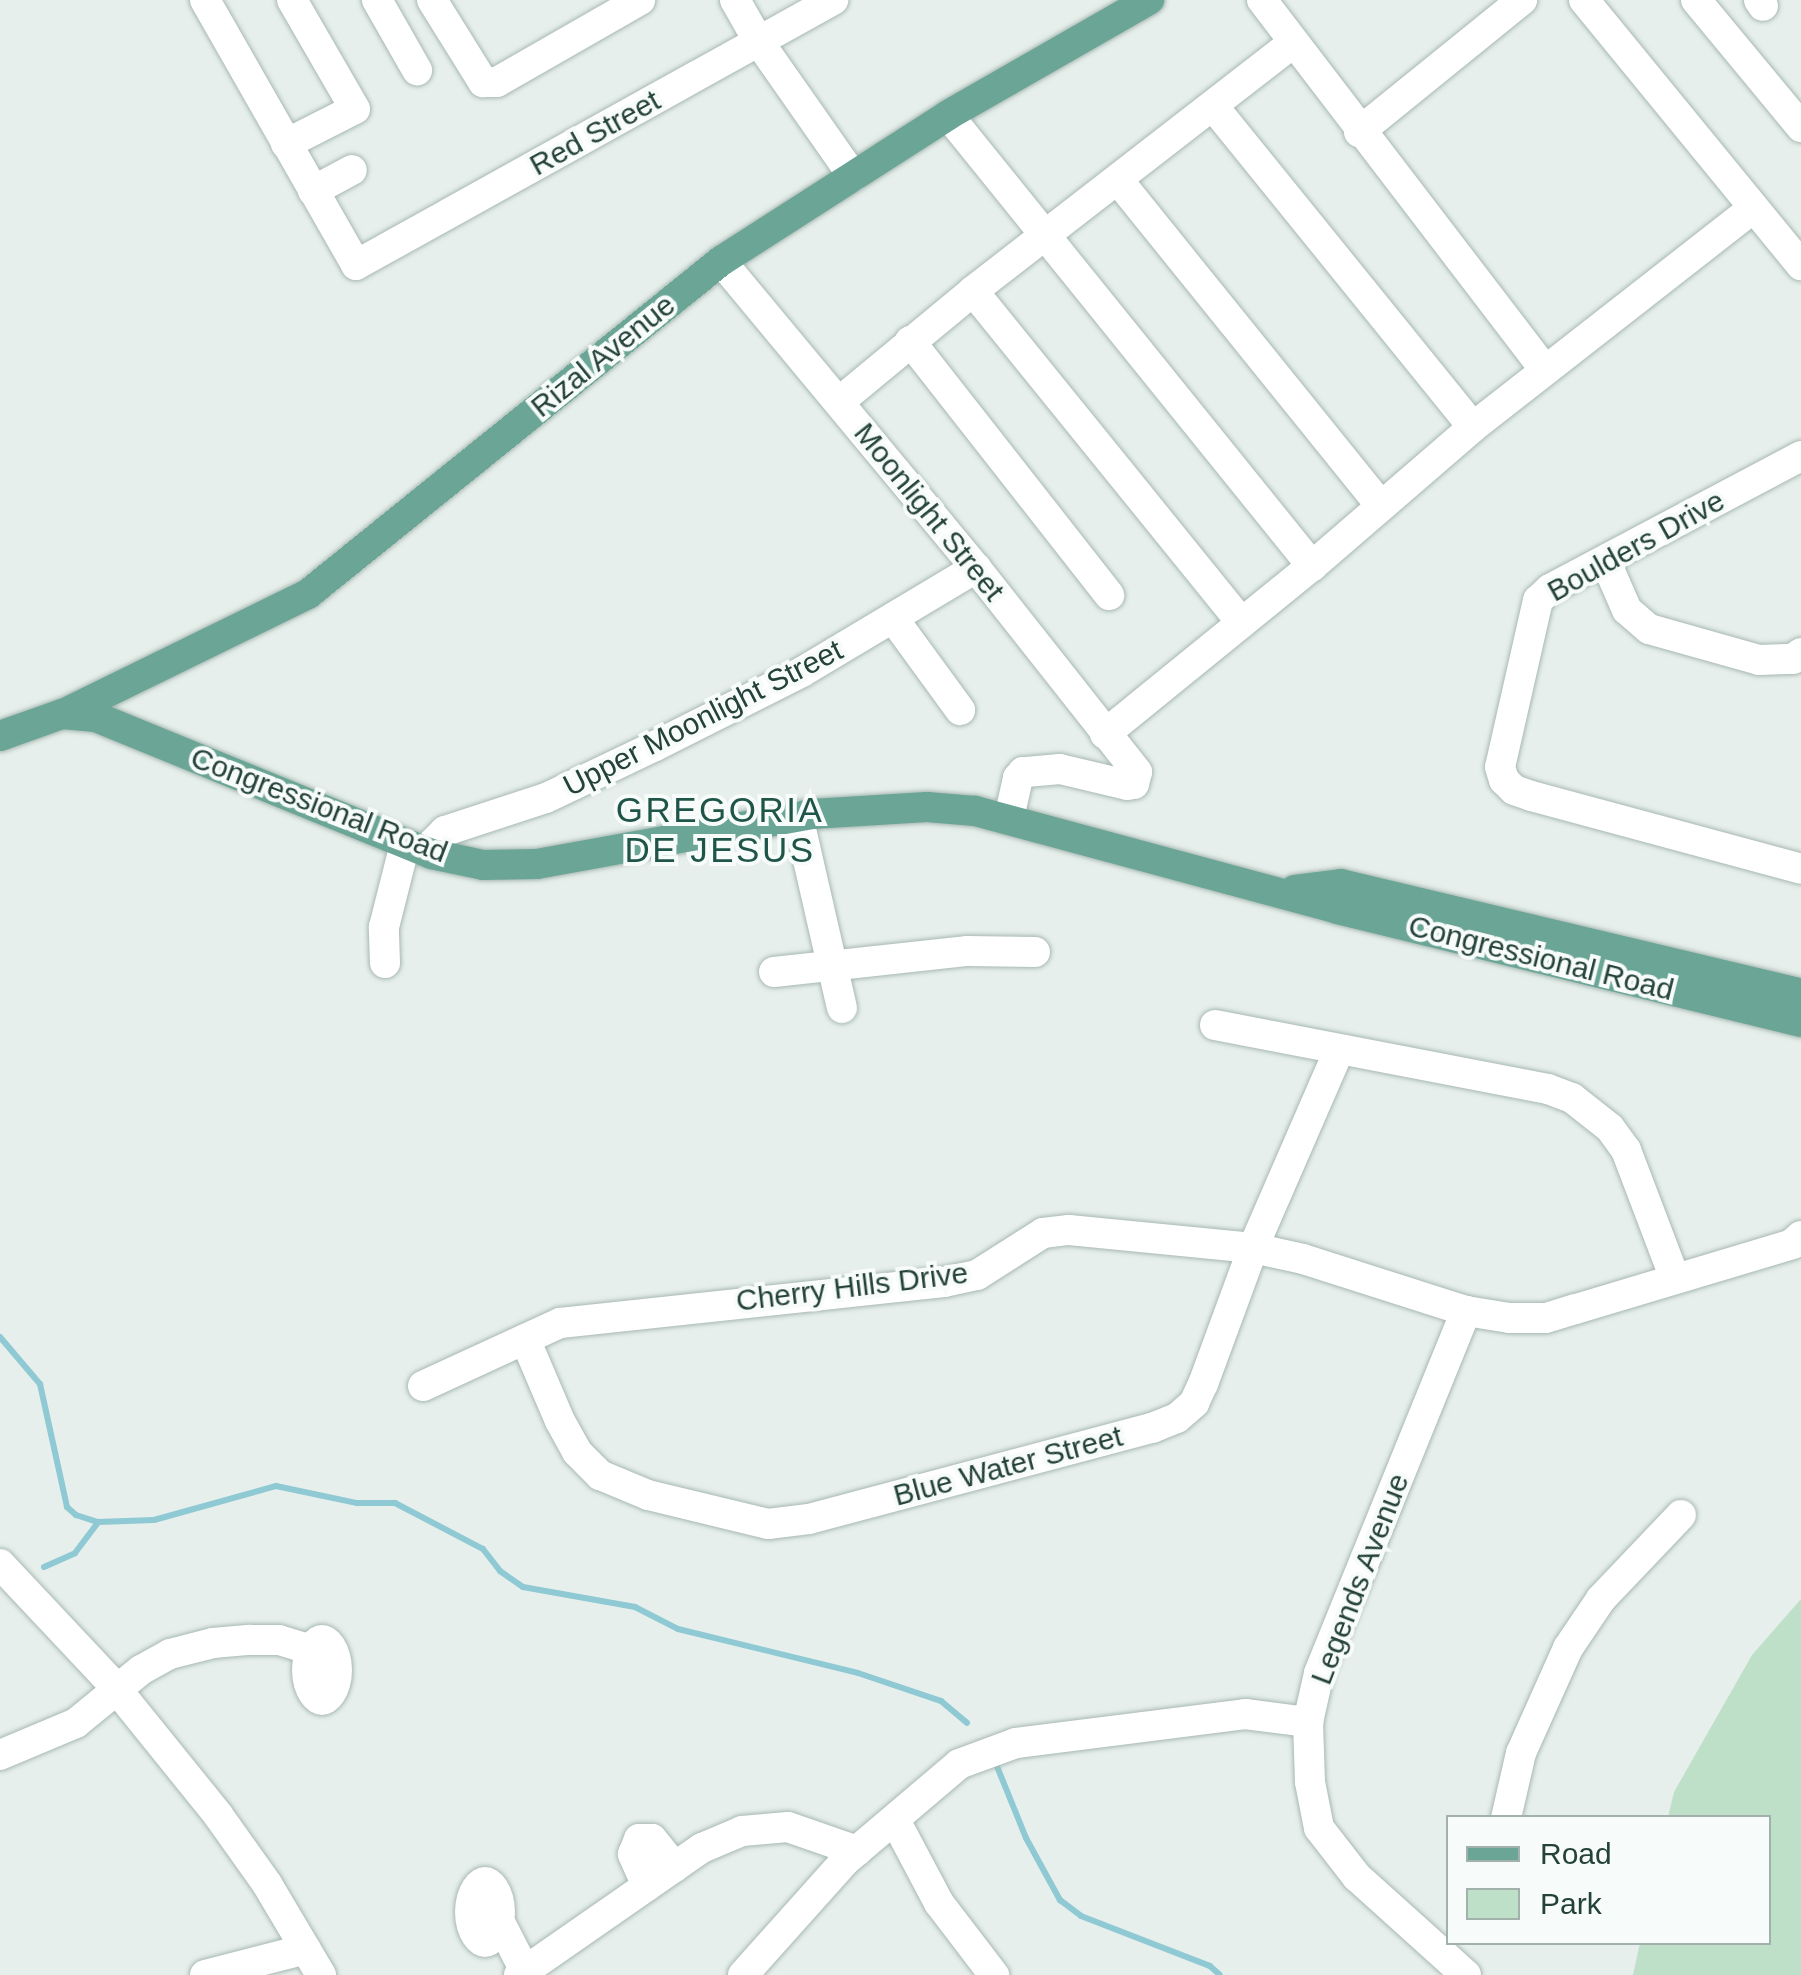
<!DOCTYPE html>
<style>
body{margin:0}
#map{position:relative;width:1801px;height:1975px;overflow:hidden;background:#e6efeb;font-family:Helvetica,sans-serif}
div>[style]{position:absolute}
.green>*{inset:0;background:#bfe0c8}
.stream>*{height:6px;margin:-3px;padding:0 3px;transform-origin:3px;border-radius:3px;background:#8ec9d4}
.roads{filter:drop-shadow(0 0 2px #a8b8b2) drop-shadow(0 0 2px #a8b8b2)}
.minor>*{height:30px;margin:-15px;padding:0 15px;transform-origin:15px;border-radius:15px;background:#fff}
.minor>.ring{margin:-15px;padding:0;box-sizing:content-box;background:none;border:30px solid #fff;border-radius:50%}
.major>*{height:30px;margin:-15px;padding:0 15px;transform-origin:15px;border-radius:15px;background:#6aa596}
span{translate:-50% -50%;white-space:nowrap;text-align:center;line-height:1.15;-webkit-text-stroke:8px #f7fbf9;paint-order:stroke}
.street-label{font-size:30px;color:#24423a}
.quarter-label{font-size:35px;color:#1f5548;letter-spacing:2.5px}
.legend{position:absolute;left:1446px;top:1815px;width:325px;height:130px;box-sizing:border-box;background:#f7fbf9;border:2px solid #a3b1ad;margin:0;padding:12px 18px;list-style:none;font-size:30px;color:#24423a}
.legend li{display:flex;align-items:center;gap:20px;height:50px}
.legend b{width:50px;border:2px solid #a3b1ad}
</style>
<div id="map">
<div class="green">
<i style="clip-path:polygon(1801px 1599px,1801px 1975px,1633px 1975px,1640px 1943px,1768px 1942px,1768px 1818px,1668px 1817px,1674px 1792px,1752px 1655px)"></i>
</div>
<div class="stream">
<i style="left:0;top:1337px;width:62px;rotate:49.6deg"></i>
<i style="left:40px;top:1384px;width:126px;rotate:77.6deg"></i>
<i style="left:67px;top:1507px;width:12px;rotate:42deg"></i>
<i style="left:76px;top:1515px;width:23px;rotate:18deg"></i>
<i style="left:98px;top:1522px;width:56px;rotate:-2deg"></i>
<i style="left:154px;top:1520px;width:127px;rotate:-15.6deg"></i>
<i style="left:276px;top:1486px;width:83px;rotate:11.9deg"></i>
<i style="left:357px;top:1503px;width:38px"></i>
<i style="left:395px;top:1503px;width:99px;rotate:27.6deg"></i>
<i style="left:483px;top:1549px;width:28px;rotate:52deg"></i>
<i style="left:500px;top:1571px;width:28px;rotate:35deg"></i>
<i style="left:523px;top:1587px;width:114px;rotate:10.1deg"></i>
<i style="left:635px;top:1607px;width:48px;rotate:27.1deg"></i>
<i style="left:678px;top:1629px;width:185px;rotate:13.7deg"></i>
<i style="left:858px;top:1673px;width:88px;rotate:18.6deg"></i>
<i style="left:941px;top:1701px;width:34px;rotate:40deg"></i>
<i style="left:44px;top:1567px;width:34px;rotate:-24deg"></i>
<i style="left:75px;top:1553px;width:39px;rotate:-53deg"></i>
<i style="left:994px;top:1759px;width:85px;rotate:67.9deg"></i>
<i style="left:1026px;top:1838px;width:71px;rotate:61.3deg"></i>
<i style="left:1060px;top:1900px;width:26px;rotate:37deg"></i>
<i style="left:1081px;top:1916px;width:138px;rotate:21.2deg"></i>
<i style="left:1210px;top:1966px;width:13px;rotate:42deg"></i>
</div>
<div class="roads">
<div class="minor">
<i style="left:205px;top:0;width:305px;rotate:60.3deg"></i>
<i style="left:356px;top:265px;width:546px;rotate:-29.05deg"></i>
<i style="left:377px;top:0;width:81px;rotate:60.3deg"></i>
<i style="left:432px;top:0;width:97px;rotate:58.1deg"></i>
<i style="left:483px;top:82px;width:14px"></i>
<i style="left:497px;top:82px;width:165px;rotate:-29.8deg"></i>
<i style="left:735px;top:0;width:48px;rotate:60.3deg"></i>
<i style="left:759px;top:42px;width:164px;rotate:55deg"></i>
<i style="left:1262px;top:0;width:466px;rotate:52.6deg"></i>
<i style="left:1584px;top:0;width:343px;rotate:50.7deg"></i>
<i style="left:1696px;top:0;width:165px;rotate:50.4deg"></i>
<i style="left:1759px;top:0;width:7px;rotate:56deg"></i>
<i style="left:1213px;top:106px;width:413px;rotate:51deg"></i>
<i style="left:948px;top:115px;width:580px;rotate:51.09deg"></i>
<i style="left:1359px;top:132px;width:210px;rotate:-39deg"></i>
<i style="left:286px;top:144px;width:77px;rotate:-26.9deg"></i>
<i style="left:355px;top:109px;width:126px;rotate:-120deg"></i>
<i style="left:1118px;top:180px;width:419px;rotate:51.1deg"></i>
<i style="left:313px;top:191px;width:44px;rotate:-28.3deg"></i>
<i style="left:721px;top:261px;width:399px;rotate:50.3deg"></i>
<i style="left:976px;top:568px;width:260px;rotate:51.7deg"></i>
<i style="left:1137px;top:772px;width:12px;rotate:104deg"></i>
<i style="left:1134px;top:784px;width:7px;rotate:172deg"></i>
<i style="left:1127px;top:785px;width:69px;rotate:-166.6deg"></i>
<i style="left:1060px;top:769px;width:37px;rotate:175deg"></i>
<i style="left:1023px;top:772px;width:8px;rotate:130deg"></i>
<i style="left:1018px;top:778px;width:41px;rotate:102.7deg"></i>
<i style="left:973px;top:291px;width:427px;rotate:51deg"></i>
<i style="left:910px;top:341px;width:323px;rotate:51.9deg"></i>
<i style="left:839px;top:402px;width:174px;rotate:-39.6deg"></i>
<i style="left:973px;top:291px;width:403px;rotate:-37.8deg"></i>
<i style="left:1801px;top:456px;width:284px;rotate:152.1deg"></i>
<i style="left:1550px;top:589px;width:16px;rotate:137deg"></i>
<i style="left:1538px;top:600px;width:171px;rotate:102.8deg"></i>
<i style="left:1500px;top:767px;width:14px;rotate:73deg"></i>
<i style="left:1504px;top:780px;width:14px;rotate:45deg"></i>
<i style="left:1514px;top:790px;width:18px;rotate:19deg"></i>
<i style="left:1531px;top:796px;width:280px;rotate:15.1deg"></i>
<i style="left:1606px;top:562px;width:52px;rotate:66.4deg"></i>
<i style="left:1627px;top:610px;width:29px;rotate:41deg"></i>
<i style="left:1649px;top:629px;width:114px;rotate:15.7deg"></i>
<i style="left:1759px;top:660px;width:34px;rotate:-2deg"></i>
<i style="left:1793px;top:659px;width:10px;rotate:-37deg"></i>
<i style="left:893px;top:618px;width:114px;rotate:53.9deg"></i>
<i style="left:1105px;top:734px;width:267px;rotate:-39.1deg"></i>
<i style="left:1312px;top:566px;width:213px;rotate:-40.8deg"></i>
<i style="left:1473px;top:427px;width:355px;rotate:-38deg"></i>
<i style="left:798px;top:816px;width:197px;rotate:77.1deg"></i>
<i style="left:431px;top:854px;width:11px;rotate:-80deg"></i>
<i style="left:433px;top:843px;width:17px;rotate:-45deg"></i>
<i style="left:445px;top:831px;width:106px;rotate:-18.1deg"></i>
<i style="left:546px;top:798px;width:121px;rotate:-25.5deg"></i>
<i style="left:655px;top:746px;width:165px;rotate:-26.7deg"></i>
<i style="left:802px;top:672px;width:203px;rotate:-30.9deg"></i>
<i style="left:385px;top:963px;width:36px;rotate:-92deg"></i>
<i style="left:384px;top:927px;width:86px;rotate:-75.8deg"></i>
<i style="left:774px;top:972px;width:195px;rotate:-6.2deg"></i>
<i style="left:968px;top:951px;width:67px;rotate:0.9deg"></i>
<i style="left:1215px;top:1025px;width:339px;rotate:10.9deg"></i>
<i style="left:1548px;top:1089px;width:26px;rotate:21deg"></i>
<i style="left:1572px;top:1098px;width:48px;rotate:38.3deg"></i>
<i style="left:1610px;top:1128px;width:27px;rotate:54deg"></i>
<i style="left:1626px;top:1150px;width:138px;rotate:69.2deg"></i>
<i style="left:525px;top:1339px;width:89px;rotate:66.9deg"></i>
<i style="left:560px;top:1421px;width:35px;rotate:61deg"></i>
<i style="left:577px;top:1452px;width:33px;rotate:45deg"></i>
<i style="left:600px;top:1475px;width:52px;rotate:22.6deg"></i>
<i style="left:648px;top:1495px;width:123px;rotate:13.6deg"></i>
<i style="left:768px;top:1524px;width:41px;rotate:-7deg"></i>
<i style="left:809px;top:1519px;width:355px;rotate:-14.9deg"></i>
<i style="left:1152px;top:1428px;width:27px;rotate:-22deg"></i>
<i style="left:1177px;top:1418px;width:23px;rotate:-41deg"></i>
<i style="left:1194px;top:1403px;width:21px;rotate:-65deg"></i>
<i style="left:1203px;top:1384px;width:145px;rotate:-69.8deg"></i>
<i style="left:1253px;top:1248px;width:216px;rotate:-66.5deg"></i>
<i style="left:423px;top:1386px;width:151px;rotate:-24.7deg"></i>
<i style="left:560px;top:1323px;width:386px;rotate:-6.1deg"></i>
<i style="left:944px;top:1282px;width:34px;rotate:-12deg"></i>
<i style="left:977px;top:1275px;width:78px;rotate:-32.5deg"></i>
<i style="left:1043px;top:1233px;width:26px;rotate:-7deg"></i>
<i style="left:1069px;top:1230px;width:185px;rotate:5.6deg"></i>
<i style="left:1253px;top:1248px;width:51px;rotate:12.4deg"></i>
<i style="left:1303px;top:1259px;width:171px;rotate:17.7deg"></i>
<i style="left:1466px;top:1311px;width:44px;rotate:9.2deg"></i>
<i style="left:1509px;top:1318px;width:37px"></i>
<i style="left:1546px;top:1318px;width:31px;rotate:-17deg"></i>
<i style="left:1576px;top:1309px;width:226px;rotate:-16.7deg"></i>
<i style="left:1792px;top:1244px;width:12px;rotate:-42deg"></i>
<i style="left:0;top:1564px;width:161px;rotate:46.8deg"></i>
<i style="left:110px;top:1681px;width:172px;rotate:51.1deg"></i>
<i style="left:218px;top:1815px;width:85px;rotate:54.6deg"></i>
<i style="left:267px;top:1884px;width:106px;rotate:59.3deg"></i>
<i class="ring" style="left:307px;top:1640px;width:-4px;height:-4px"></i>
<i style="left:0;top:1755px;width:82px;rotate:-22.8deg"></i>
<i style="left:76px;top:1723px;width:84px;rotate:-39.2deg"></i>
<i style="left:141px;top:1670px;width:33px;rotate:-29deg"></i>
<i style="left:170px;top:1654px;width:44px;rotate:-14.3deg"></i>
<i style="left:213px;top:1643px;width:37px;rotate:-5deg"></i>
<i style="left:250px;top:1640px;width:29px"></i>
<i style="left:279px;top:1640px;width:30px;rotate:17deg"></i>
<i style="left:1506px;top:1818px;width:67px;rotate:-77deg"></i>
<i style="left:1521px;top:1753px;width:115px;rotate:-65.9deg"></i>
<i style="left:1568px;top:1648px;width:59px;rotate:-56deg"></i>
<i style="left:1601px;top:1599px;width:116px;rotate:-46.4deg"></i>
<i style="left:895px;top:1820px;width:94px;rotate:62.1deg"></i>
<i style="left:939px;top:1903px;width:91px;rotate:52.6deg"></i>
<i class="ring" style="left:470px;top:1882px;width:-4px;height:-4px"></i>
<i style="left:647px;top:1886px;width:35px;rotate:-114deg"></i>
<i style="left:633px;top:1854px;width:16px;rotate:-68deg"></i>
<i style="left:639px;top:1839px;width:13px"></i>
<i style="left:652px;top:1839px;width:36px;rotate:51deg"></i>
<i style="left:491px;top:1905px;width:74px;rotate:62.7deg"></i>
<i style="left:205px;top:1975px;width:104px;rotate:-14.4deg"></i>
<i style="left:519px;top:1975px;width:223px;rotate:-34.8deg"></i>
<i style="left:702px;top:1848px;width:43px;rotate:-23deg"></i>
<i style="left:742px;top:1831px;width:46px;rotate:-5deg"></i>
<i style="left:788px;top:1827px;width:73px;rotate:19.2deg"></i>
<i style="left:743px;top:1975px;width:154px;rotate:-48.2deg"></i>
<i style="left:846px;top:1860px;width:148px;rotate:-40.3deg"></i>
<i style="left:959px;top:1764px;width:61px;rotate:-20.2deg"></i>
<i style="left:1016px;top:1743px;width:231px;rotate:-7.2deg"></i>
<i style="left:1245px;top:1714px;width:64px;rotate:7.2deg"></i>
<i style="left:1466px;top:1975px;width:147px;rotate:-138deg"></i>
<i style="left:1357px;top:1877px;width:62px;rotate:-127.8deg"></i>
<i style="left:1319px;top:1828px;width:47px;rotate:-101.1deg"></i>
<i style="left:1310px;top:1782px;width:60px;rotate:-91.9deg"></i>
<i style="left:1308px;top:1722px;width:50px;rotate:-77.3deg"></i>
<i style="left:1319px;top:1673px;width:391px;rotate:-67.9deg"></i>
</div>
<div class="major">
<i style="left:65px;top:713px;width:271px;rotate:-26.1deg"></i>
<i style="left:308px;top:594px;width:531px;rotate:-38.88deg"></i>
<i style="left:721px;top:261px;width:270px;rotate:-32.7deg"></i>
<i style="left:948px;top:115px;width:232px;rotate:-29.8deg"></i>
<i style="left:0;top:736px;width:66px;rotate:-19.5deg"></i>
<i style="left:62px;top:714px;width:34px;rotate:5deg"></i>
<i style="left:96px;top:717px;width:362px;rotate:22.2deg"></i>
<i style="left:431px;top:854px;width:53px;rotate:11.9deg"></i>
<i style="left:483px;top:865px;width:54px;rotate:-1.1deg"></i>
<i style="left:537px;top:864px;width:280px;rotate:-10.3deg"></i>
<i style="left:812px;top:814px;width:115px;rotate:-3.5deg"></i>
<i style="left:927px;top:807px;width:48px;rotate:4.8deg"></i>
<i style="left:975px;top:811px;width:375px;rotate:15.1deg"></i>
<i style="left:1337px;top:909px;width:478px;rotate:13.7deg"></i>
<i style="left:1295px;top:890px;width:46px;rotate:-7.4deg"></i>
<i style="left:1341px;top:884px;width:473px;rotate:13.4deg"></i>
</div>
</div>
<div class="street-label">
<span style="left:595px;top:133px;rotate:-29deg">Red Street</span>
<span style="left:603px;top:356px;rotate:-39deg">Rizal Avenue</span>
<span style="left:929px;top:512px;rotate:51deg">Moonlight Street</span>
<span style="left:1636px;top:546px;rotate:-29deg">Boulders Drive</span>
<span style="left:703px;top:718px;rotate:-27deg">Upper Moonlight Street</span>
<span style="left:319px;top:805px;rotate:21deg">Congressional Road</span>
<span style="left:1541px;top:958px;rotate:14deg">Congressional Road</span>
<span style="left:852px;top:1287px;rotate:-7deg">Cherry Hills Drive</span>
<span style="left:1008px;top:1466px;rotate:-15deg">Blue Water Street</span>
<span style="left:1360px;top:1579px;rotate:-69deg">Legends Avenue</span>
</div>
<div class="quarter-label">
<span style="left:720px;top:830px">GREGORIA<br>DE JESUS</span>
</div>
<ul class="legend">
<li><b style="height:12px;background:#6aa596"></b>Road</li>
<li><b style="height:28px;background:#bfe0c8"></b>Park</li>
</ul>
</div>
